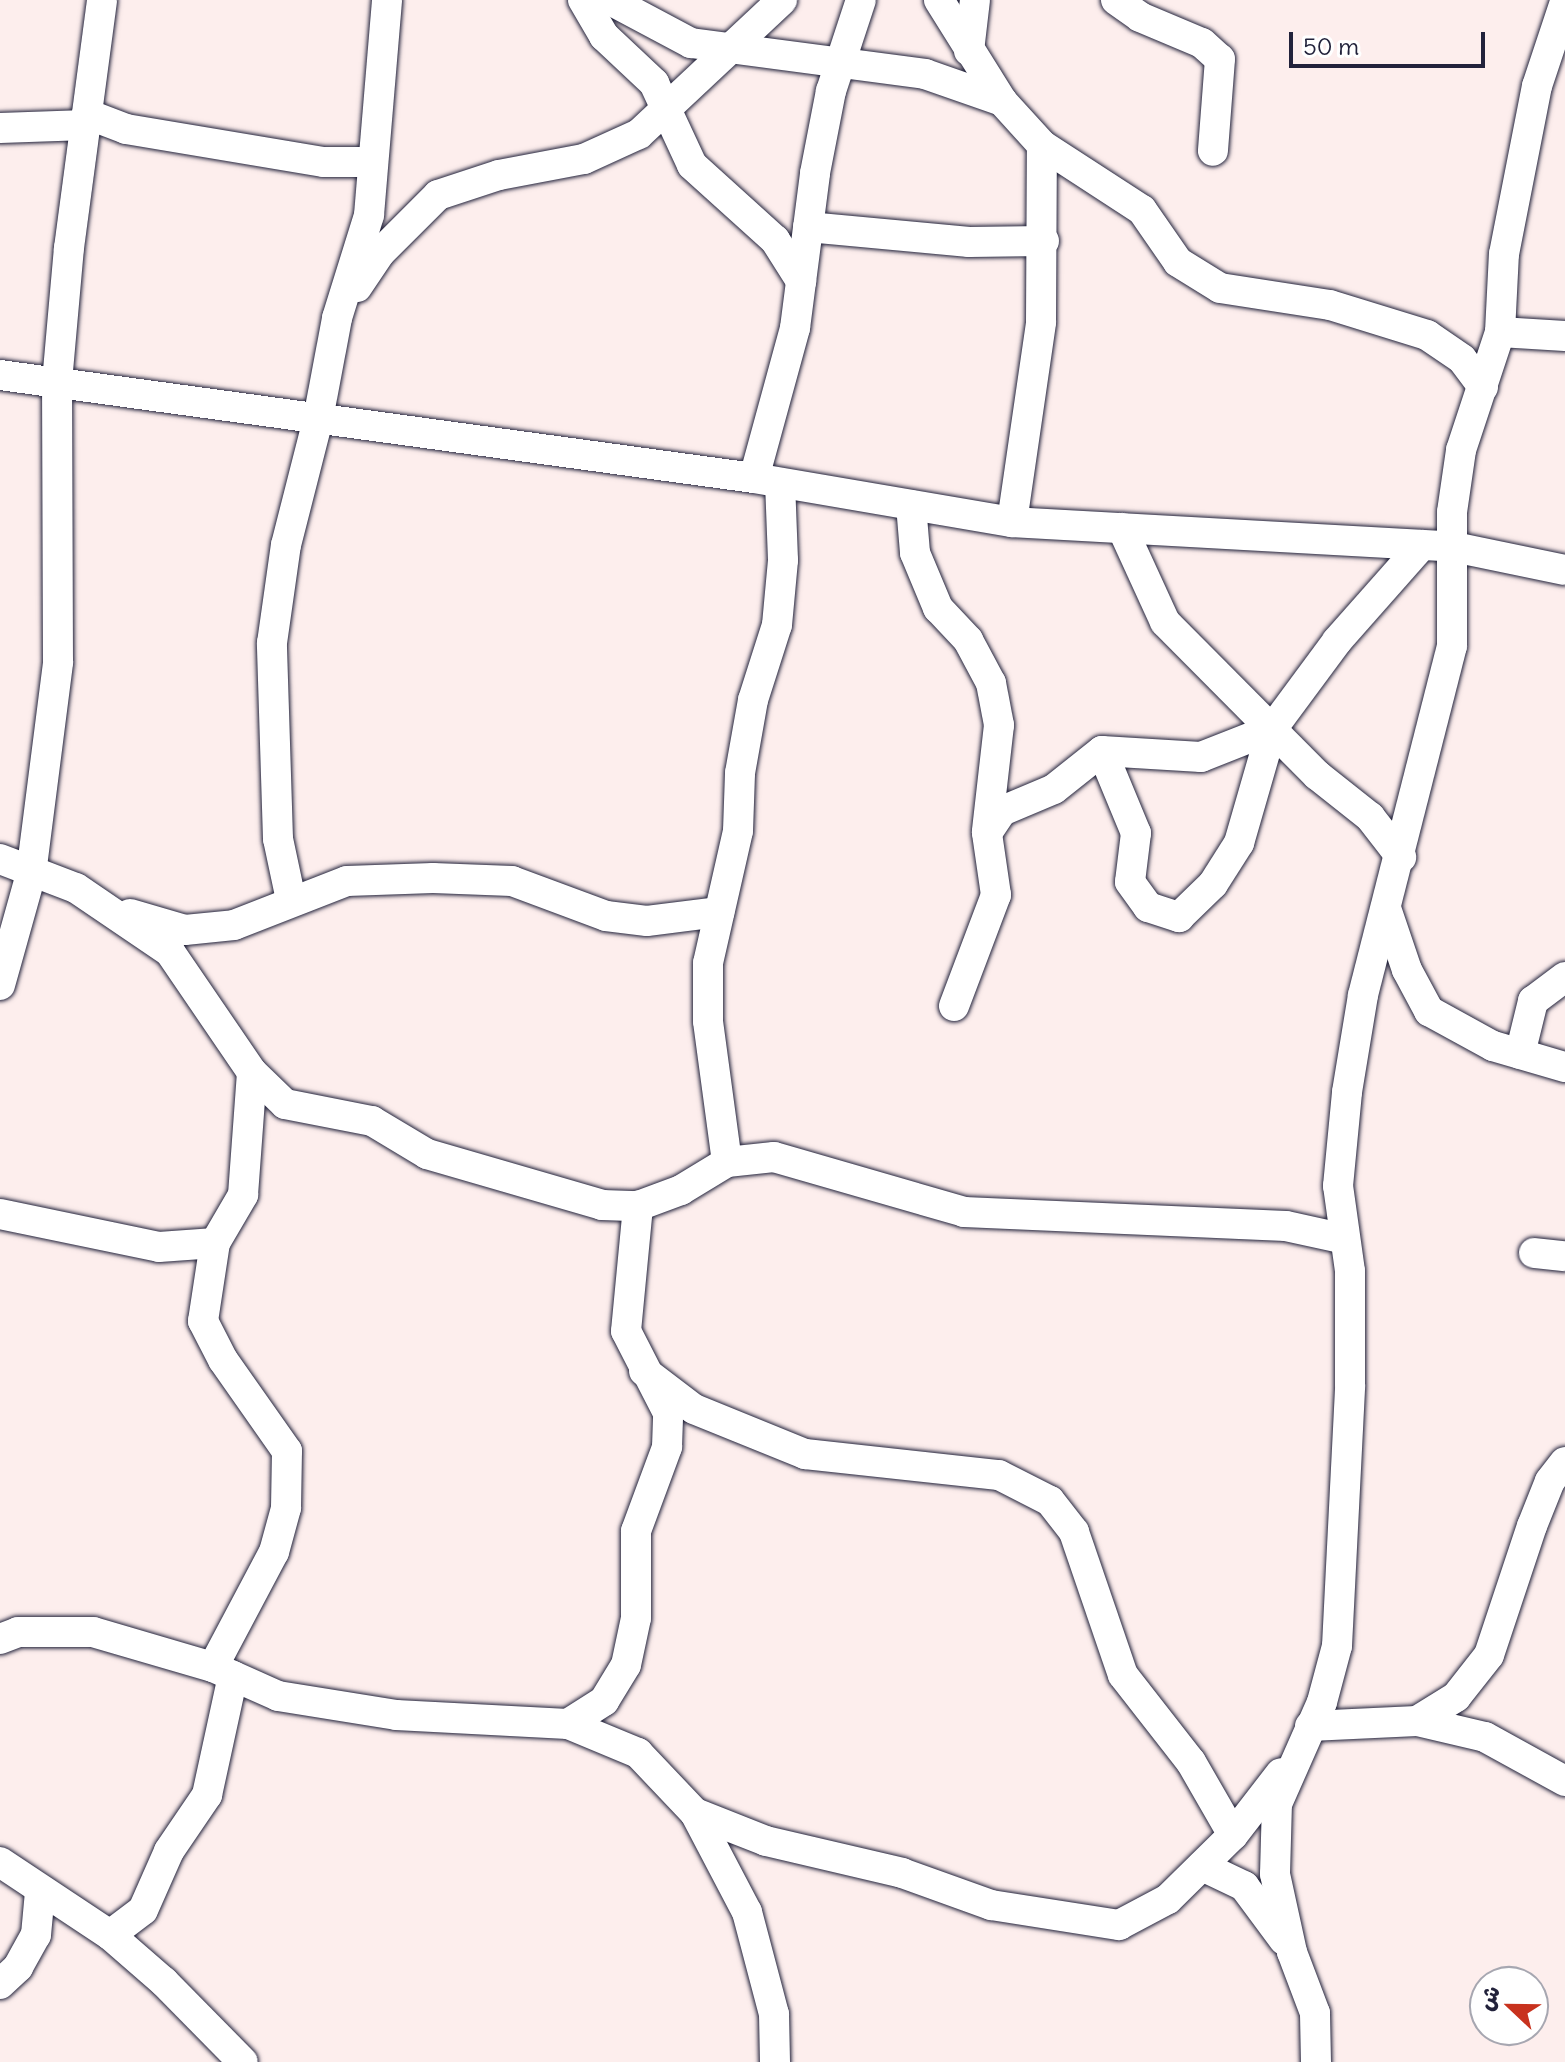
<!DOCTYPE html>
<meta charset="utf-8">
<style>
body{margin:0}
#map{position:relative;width:1565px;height:2062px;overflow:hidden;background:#fdeeed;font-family:Delius,"Playpen Sans Arabic",sans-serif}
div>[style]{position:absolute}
.roads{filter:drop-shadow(0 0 2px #22223b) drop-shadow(0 0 2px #22223b)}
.minor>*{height:30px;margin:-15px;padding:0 15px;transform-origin:15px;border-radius:15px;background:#fff}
span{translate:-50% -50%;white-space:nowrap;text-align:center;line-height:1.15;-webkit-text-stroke:8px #fff;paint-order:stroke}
.north{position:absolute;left:1469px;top:1966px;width:80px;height:80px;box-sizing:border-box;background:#fff;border:2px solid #a7a7b1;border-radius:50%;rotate:292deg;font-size:22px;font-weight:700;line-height:32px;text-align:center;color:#22223b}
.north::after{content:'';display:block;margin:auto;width:28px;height:36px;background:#c8321e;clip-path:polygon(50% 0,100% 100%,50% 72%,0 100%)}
.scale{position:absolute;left:1289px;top:32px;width:196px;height:36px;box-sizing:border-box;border:4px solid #22223b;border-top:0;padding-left:10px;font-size:24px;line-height:28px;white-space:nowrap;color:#22223b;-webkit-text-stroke:6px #fff;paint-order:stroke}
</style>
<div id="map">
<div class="roads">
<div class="minor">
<i style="left:583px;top:0;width:42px;rotate:59.7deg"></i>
<i style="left:604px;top:36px;width:69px;rotate:43.2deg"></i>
<i style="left:654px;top:83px;width:90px;rotate:65.1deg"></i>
<i style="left:692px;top:165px;width:112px;rotate:42.1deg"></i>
<i style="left:775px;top:240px;width:49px;rotate:57.6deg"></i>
<i style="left:610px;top:0;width:92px;rotate:28deg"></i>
<i style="left:691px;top:43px;width:236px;rotate:7.5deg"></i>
<i style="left:925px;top:74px;width:82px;rotate:19.3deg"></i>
<i style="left:939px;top:0;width:119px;rotate:58deg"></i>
<i style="left:1002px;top:101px;width:59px;rotate:47.7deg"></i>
<i style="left:1042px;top:145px;width:119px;rotate:33deg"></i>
<i style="left:1142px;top:210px;width:63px;rotate:55.3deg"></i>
<i style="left:1178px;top:262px;width:49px;rotate:31.8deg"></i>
<i style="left:1220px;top:288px;width:111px;rotate:8.8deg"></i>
<i style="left:1330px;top:305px;width:102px;rotate:17.2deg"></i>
<i style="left:1427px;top:335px;width:42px;rotate:34.4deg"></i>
<i style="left:1462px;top:359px;width:35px;rotate:53deg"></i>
<i style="left:1116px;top:0;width:29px;rotate:35deg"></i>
<i style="left:1140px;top:17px;width:67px;rotate:22.8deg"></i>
<i style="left:1202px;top:43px;width:24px;rotate:42deg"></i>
<i style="left:1220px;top:59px;width:92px;rotate:94.4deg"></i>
<i style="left:969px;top:51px;width:51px;rotate:-83.3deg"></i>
<i style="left:87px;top:114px;width:42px;rotate:21deg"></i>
<i style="left:126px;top:129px;width:200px;rotate:9.5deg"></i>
<i style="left:323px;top:162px;width:50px"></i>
<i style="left:0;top:128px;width:86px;rotate:-2deg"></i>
<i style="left:808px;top:227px;width:162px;rotate:5.3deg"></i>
<i style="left:969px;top:242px;width:75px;rotate:-0.8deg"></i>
<i style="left:357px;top:287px;width:40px;rotate:-56deg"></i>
<i style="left:379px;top:254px;width:83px;rotate:-45deg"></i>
<i style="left:438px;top:195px;width:64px;rotate:-18.2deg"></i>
<i style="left:499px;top:175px;width:86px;rotate:-10.7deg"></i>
<i style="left:584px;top:159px;width:60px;rotate:-24.4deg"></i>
<i style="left:639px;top:134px;width:196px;rotate:-43.1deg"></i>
<i style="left:1500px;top:332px;width:65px;rotate:3.5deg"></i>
<i style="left:0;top:375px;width:761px;rotate:7.78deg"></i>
<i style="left:754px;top:478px;width:262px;rotate:9.7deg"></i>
<i style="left:1012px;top:522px;width:443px;rotate:3.2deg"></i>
<i style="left:1454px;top:547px;width:113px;rotate:11.7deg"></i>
<i style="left:754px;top:478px;width:156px;rotate:-74.7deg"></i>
<i style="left:795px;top:328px;width:156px;rotate:-82.6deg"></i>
<i style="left:815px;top:173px;width:84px;rotate:-79deg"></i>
<i style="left:831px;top:91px;width:96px;rotate:-71.8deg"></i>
<i style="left:911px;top:505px;width:48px;rotate:85.2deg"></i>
<i style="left:915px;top:553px;width:60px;rotate:67.3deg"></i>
<i style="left:938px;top:608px;width:44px;rotate:46.8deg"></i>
<i style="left:968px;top:640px;width:49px;rotate:61.9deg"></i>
<i style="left:991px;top:683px;width:43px;rotate:79.2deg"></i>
<i style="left:999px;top:725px;width:107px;rotate:96.5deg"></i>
<i style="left:1012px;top:522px;width:202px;rotate:-81.7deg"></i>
<i style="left:1041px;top:322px;width:177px;rotate:-89.7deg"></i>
<i style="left:1122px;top:528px;width:103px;rotate:65.4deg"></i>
<i style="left:1165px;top:622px;width:216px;rotate:45.2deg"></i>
<i style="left:1317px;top:775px;width:68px;rotate:38.4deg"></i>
<i style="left:1370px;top:817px;width:51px;rotate:52.2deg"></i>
<i style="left:1102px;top:751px;width:89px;rotate:67.5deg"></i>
<i style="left:1136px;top:833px;width:49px;rotate:97deg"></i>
<i style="left:1130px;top:882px;width:31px;rotate:54deg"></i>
<i style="left:1148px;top:907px;width:33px;rotate:18deg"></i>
<i style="left:1179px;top:917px;width:47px;rotate:-44.1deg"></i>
<i style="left:1213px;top:884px;width:49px;rotate:-57.6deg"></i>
<i style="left:1239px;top:843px;width:119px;rotate:-73.9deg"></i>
<i style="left:1272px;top:729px;width:109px;rotate:-53.5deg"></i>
<i style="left:1337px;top:641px;width:128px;rotate:-48.5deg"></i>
<i style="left:0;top:859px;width:81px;rotate:20.9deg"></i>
<i style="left:76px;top:888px;width:114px;rotate:34.2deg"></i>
<i style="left:170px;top:952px;width:145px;rotate:55.7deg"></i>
<i style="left:252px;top:1072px;width:46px;rotate:44.1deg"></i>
<i style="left:285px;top:1104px;width:89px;rotate:11.1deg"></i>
<i style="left:372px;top:1121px;width:64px;rotate:31deg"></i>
<i style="left:427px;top:1154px;width:182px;rotate:16.2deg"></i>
<i style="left:602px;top:1205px;width:36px;rotate:2deg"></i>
<i style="left:638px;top:1206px;width:46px;rotate:-20.4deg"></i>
<i style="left:681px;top:1190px;width:54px;rotate:-31.3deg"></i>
<i style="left:727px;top:1162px;width:47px;rotate:-6.1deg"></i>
<i style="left:774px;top:1157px;width:198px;rotate:16.1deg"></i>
<i style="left:964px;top:1212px;width:322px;rotate:2.5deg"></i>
<i style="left:1286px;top:1226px;width:60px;rotate:12.4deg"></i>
<i style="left:291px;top:900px;width:62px;rotate:-102deg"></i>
<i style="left:278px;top:839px;width:196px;rotate:-91.8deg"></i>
<i style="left:272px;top:643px;width:99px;rotate:-81.9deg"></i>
<i style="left:286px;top:545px;width:130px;rotate:-75.7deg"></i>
<i style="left:318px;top:419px;width:103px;rotate:-79.3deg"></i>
<i style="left:337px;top:318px;width:108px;rotate:-72.7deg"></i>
<i style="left:369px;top:215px;width:216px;rotate:-85.2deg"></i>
<i style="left:1387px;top:911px;width:62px;rotate:71.3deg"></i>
<i style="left:1407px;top:970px;width:47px;rotate:61.8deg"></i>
<i style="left:1429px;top:1011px;width:73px;rotate:28.7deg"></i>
<i style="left:1493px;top:1046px;width:75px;rotate:16.3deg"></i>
<i style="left:130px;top:914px;width:57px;rotate:16.2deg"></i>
<i style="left:185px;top:930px;width:49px;rotate:-5.8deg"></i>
<i style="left:234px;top:925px;width:121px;rotate:-21.3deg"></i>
<i style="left:347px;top:881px;width:86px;rotate:-2deg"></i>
<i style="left:433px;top:878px;width:79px;rotate:2.2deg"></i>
<i style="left:512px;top:881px;width:100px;rotate:20.4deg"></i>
<i style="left:606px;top:916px;width:41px;rotate:7deg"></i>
<i style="left:647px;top:921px;width:73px;rotate:-7.1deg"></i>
<i style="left:0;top:985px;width:115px;rotate:-74.4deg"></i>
<i style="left:31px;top:874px;width:214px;rotate:-82.7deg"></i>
<i style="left:58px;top:662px;width:280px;rotate:-90.2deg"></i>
<i style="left:57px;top:382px;width:135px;rotate:-84.9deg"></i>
<i style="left:69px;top:248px;width:250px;rotate:-82.4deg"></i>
<i style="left:954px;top:1006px;width:119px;rotate:-69.3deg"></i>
<i style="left:996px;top:895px;width:63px;rotate:-98.3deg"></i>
<i style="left:987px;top:833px;width:27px;rotate:-56deg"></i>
<i style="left:1002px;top:811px;width:56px;rotate:-22.9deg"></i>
<i style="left:1054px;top:789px;width:61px;rotate:-38.4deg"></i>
<i style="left:1102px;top:751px;width:99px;rotate:3.5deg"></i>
<i style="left:1201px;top:757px;width:76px;rotate:-21.5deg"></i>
<i style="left:1520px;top:1054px;width:55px;rotate:-76.2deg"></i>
<i style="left:1533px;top:1001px;width:40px;rotate:-37deg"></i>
<i style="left:727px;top:1162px;width:142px;rotate:-97.7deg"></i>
<i style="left:708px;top:1021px;width:58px;rotate:-90deg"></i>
<i style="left:708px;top:963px;width:135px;rotate:-77.2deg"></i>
<i style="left:738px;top:831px;width:58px;rotate:-88deg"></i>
<i style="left:740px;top:773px;width:74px;rotate:-79.9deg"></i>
<i style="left:753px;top:700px;width:79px;rotate:-72.3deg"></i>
<i style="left:777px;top:625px;width:65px;rotate:-84.7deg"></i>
<i style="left:783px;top:560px;width:77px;rotate:-92.2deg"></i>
<i style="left:0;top:1214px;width:162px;rotate:11.7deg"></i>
<i style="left:159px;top:1247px;width:56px;rotate:-4.1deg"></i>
<i style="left:1534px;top:1253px;width:31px;rotate:6deg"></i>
<i style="left:644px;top:1371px;width:63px;rotate:37.2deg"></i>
<i style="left:694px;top:1409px;width:120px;rotate:22.1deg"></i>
<i style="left:805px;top:1454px;width:195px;rotate:6.2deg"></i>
<i style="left:999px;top:1475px;width:57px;rotate:27deg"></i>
<i style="left:1050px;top:1501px;width:39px;rotate:52deg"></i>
<i style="left:1074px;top:1532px;width:151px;rotate:71.1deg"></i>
<i style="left:1123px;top:1675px;width:110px;rotate:52deg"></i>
<i style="left:1191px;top:1762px;width:84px;rotate:60.1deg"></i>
<i style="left:0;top:1639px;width:19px;rotate:-21deg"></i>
<i style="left:18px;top:1632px;width:75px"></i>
<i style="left:93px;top:1632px;width:125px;rotate:16.3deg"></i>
<i style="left:213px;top:1667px;width:71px;rotate:24deg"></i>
<i style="left:278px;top:1696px;width:120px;rotate:9.1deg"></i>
<i style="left:396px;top:1715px;width:172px;rotate:3deg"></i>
<i style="left:568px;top:1724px;width:76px;rotate:22.5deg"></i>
<i style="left:638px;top:1753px;width:83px;rotate:46.5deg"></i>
<i style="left:695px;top:1813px;width:112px;rotate:62.3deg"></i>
<i style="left:747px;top:1912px;width:106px;rotate:75.2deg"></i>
<i style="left:774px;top:2014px;width:48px;rotate:88.8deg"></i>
<i style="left:213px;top:1667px;width:130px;rotate:-62.1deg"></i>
<i style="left:274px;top:1552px;width:46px;rotate:-74.7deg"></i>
<i style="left:286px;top:1508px;width:57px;rotate:-89deg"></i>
<i style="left:287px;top:1451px;width:111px;rotate:-125.1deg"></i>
<i style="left:223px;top:1360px;width:44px;rotate:-117.1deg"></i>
<i style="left:203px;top:1321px;width:79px;rotate:-81.3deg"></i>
<i style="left:215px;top:1243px;width:56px;rotate:-59.7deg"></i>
<i style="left:243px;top:1195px;width:123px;rotate:-85.8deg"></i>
<i style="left:1417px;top:1721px;width:46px;rotate:-31.6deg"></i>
<i style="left:1456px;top:1697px;width:53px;rotate:-51.8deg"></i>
<i style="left:1489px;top:1655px;width:136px;rotate:-71.6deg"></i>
<i style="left:1532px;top:1526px;width:48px;rotate:-68.2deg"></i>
<i style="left:1550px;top:1481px;width:24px;rotate:-52deg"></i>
<i style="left:568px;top:1724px;width:43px;rotate:-32.6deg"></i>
<i style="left:604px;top:1701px;width:42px;rotate:-58.6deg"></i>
<i style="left:626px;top:1665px;width:48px;rotate:-78deg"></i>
<i style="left:636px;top:1618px;width:87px;rotate:-90deg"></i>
<i style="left:636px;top:1531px;width:90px;rotate:-69.7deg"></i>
<i style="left:667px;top:1447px;width:34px;rotate:-88deg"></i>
<i style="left:668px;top:1413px;width:92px;rotate:-117.1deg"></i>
<i style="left:626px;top:1331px;width:126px;rotate:-84.5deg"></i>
<i style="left:1310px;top:1726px;width:107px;rotate:-2.7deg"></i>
<i style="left:1417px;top:1721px;width:70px;rotate:13.2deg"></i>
<i style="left:1485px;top:1737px;width:91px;rotate:28.8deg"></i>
<i style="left:695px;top:1813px;width:76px;rotate:21.5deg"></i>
<i style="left:766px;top:1841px;width:140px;rotate:13.2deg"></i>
<i style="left:902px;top:1873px;width:95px;rotate:19.8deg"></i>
<i style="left:991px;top:1905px;width:130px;rotate:8.9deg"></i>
<i style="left:1119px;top:1925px;width:55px;rotate:-28deg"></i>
<i style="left:1168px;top:1899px;width:91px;rotate:-44.6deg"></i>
<i style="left:1233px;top:1835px;width:78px;rotate:-52.3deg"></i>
<i style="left:0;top:1862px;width:132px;rotate:33.6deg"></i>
<i style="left:110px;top:1935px;width:72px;rotate:41deg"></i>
<i style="left:164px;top:1982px;width:112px;rotate:45.4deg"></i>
<i style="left:1202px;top:1866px;width:47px;rotate:25.5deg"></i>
<i style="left:1244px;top:1886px;width:67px;rotate:53.5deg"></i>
<i style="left:110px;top:1935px;width:41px;rotate:-37.1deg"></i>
<i style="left:143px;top:1910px;width:64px;rotate:-66.2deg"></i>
<i style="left:169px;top:1851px;width:68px;rotate:-55.8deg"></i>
<i style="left:207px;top:1795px;width:122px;rotate:-77.7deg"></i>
<i style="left:0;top:1984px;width:25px;rotate:-43deg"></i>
<i style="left:18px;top:1967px;width:37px;rotate:-61deg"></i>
<i style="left:36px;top:1935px;width:43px;rotate:-84.7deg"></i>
<i style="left:1316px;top:2062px;width:49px;rotate:-91.2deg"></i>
<i style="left:1315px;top:2013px;width:65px;rotate:-110.7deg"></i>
<i style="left:1292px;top:1952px;width:80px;rotate:-102.3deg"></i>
<i style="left:1275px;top:1874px;width:70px;rotate:-88.4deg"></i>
<i style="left:1277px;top:1804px;width:111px;rotate:-66.2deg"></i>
<i style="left:1322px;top:1702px;width:58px;rotate:-75deg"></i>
<i style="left:1337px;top:1646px;width:261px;rotate:-87.1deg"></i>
<i style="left:1350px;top:1385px;width:114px;rotate:-90deg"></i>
<i style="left:1350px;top:1271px;width:86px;rotate:-98deg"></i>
<i style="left:1338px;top:1186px;width:94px;rotate:-84.5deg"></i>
<i style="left:1347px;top:1092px;width:98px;rotate:-80.6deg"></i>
<i style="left:1363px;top:995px;width:360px;rotate:-75.7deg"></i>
<i style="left:1452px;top:646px;width:134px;rotate:-90deg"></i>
<i style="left:1452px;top:512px;width:63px;rotate:-81.7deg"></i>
<i style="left:1461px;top:450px;width:124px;rotate:-71.7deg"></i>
<i style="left:1500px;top:332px;width:78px;rotate:-87.1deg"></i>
<i style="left:1504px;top:254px;width:171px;rotate:-78.9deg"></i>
<i style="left:1537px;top:86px;width:89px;rotate:-71.6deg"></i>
</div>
</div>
<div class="north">ش</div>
<div class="scale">50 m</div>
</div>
